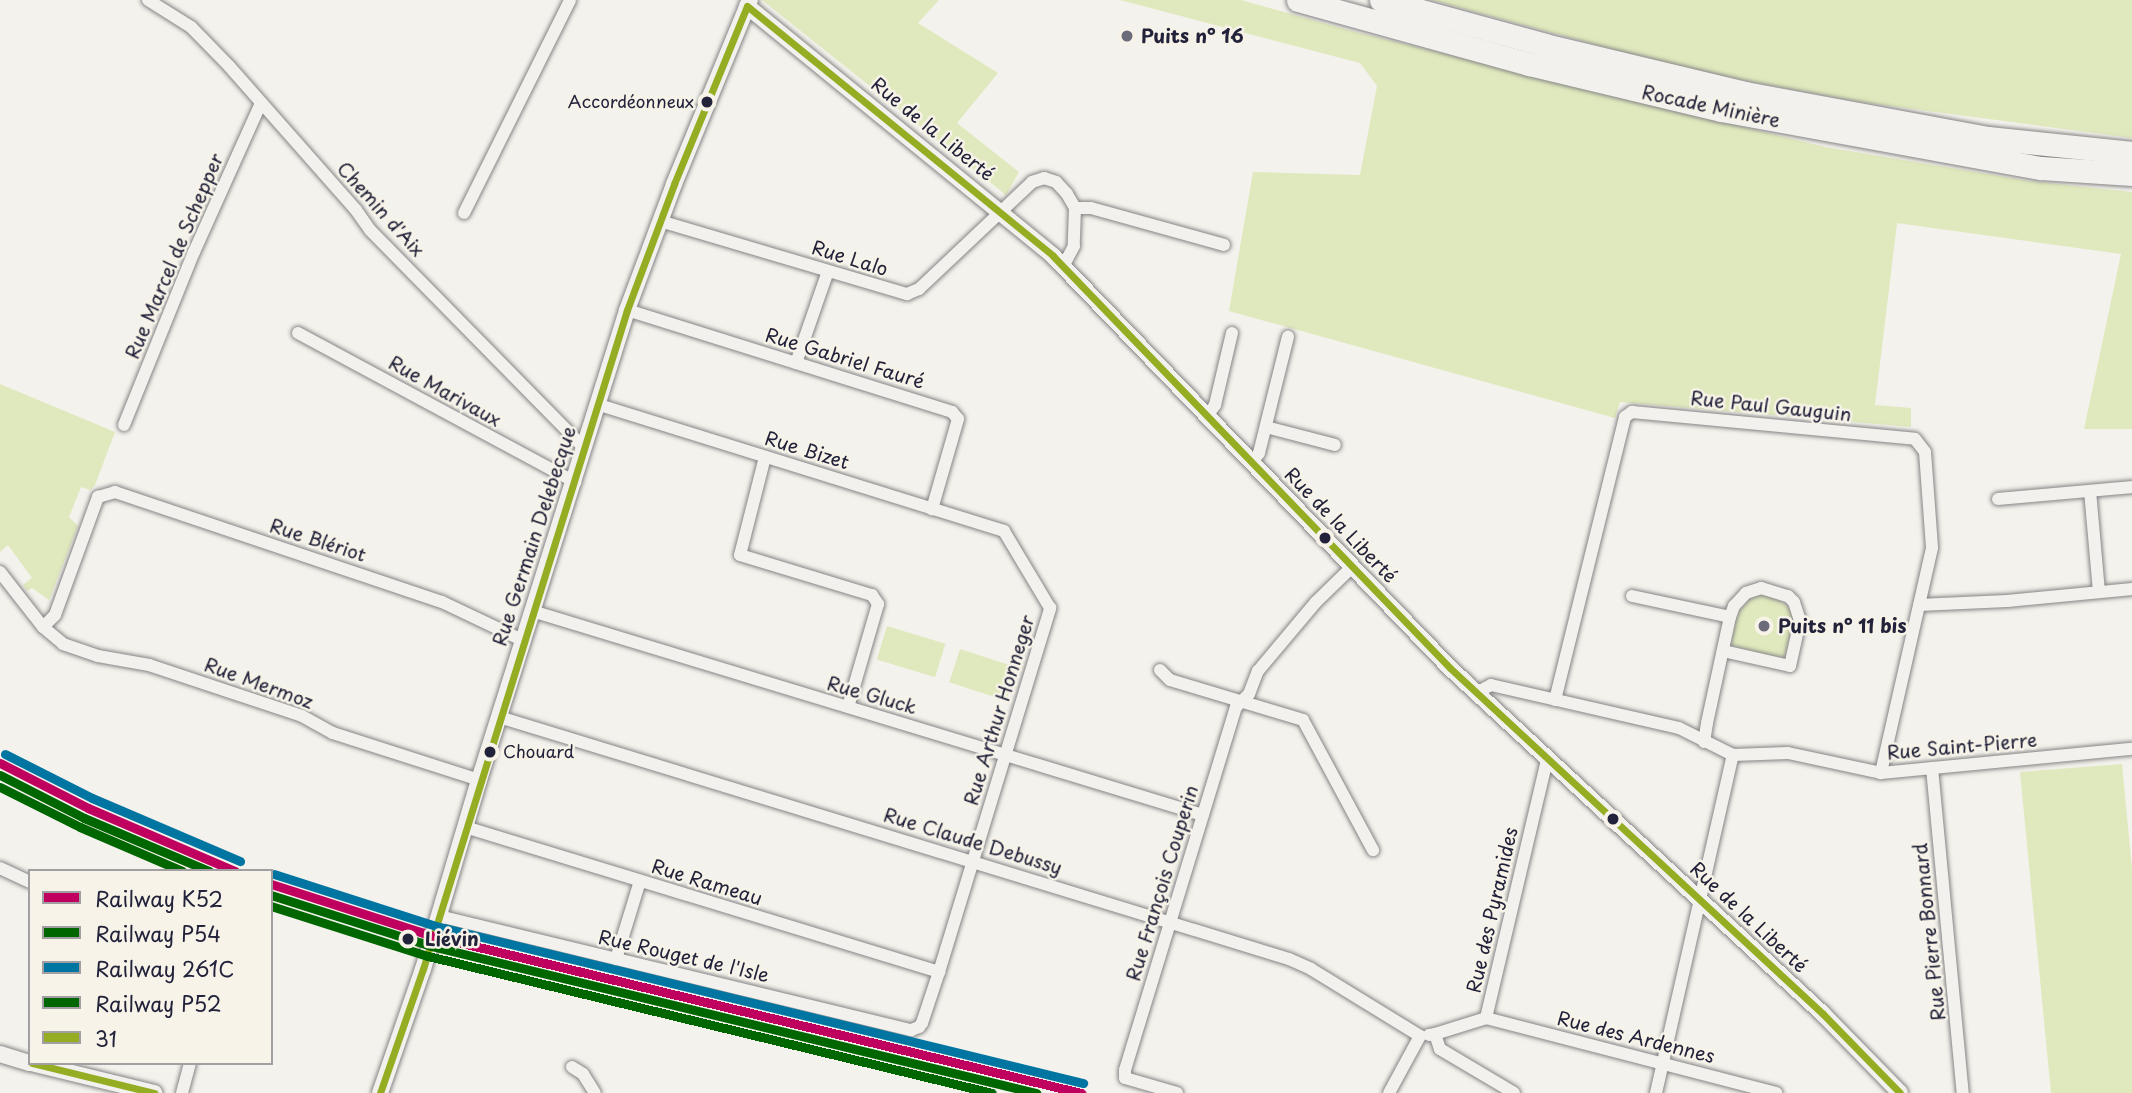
<!DOCTYPE html>
<meta charset="utf-8">
<style>
body{margin:0}
#map{position:relative;width:2132px;height:1093px;overflow:hidden;background:#f4f2ec;font-family:"Playpen Sans",sans-serif}
div>[style]{position:absolute}
.green>*{inset:0;background:#e0e9bd;transform-origin:0 0}
.roads{filter:drop-shadow(0 0 2px #858486) drop-shadow(0 0 2px #858486)}
.minor>*{height:12px;margin:-6px;padding:0 6px;transform-origin:6px;border-radius:6px;background:#f2f1ed}
.tertiary>*{height:16px;margin:-8px;padding:0 8px;transform-origin:8px;border-radius:8px;background:#f2f1ed}
.motorway>*{height:23px;margin:-11.5px;padding:0 11.5px;transform-origin:11.5px;border-radius:11.5px;background:#f2f1ed}
.bus-1>*{height:7px;margin:-3.5px;padding:0 3.5px;transform-origin:3.5px;border-radius:3.5px;background:#94ad23}
.rail-1>*{height:9px;margin:-4.5px;padding:0 4.5px;transform-origin:4.5px;border-radius:4.5px;background:#bf005f}
.rail-2>*{height:9px;margin:-4.5px;padding:0 4.5px;transform-origin:4.5px;border-radius:4.5px;background:#060}
.rail-3>*{height:9px;margin:-4.5px;padding:0 4.5px;transform-origin:4.5px;border-radius:4.5px;background:#0075a1}
.rail-4>*{height:9px;margin:-4.5px;padding:0 4.5px;transform-origin:4.5px;border-radius:4.5px;background:#060}
.dots>*{width:19px;height:19px;translate:-50% -50%;box-sizing:border-box;border:4px solid #f7f3e8;border-radius:50%}
span{translate:-50% -50%;white-space:nowrap;text-align:center;line-height:1.15;-webkit-text-stroke:5px #f7f3e8;paint-order:stroke}
.bus-label{font-size:17px;color:#22223b}
.right{translate:-100% -50%;text-align:right}
.left{translate:0 -50%;text-align:left}
.poi-label{font-size:19px;color:#22223b;font-weight:700}
.street-label{font-size:19px;color:#22223b}
.stop-label{font-size:19px;color:#22223b;font-weight:700}
.legend{position:absolute;left:28px;top:869px;width:245px;height:196px;box-sizing:border-box;background:#f7f3e8;border:2px solid #a29fa3;margin:0;padding:9px 12px;list-style:none;font-size:21px;color:#22223b}
.legend li{display:flex;align-items:center;gap:14px;height:35px}
.legend b{width:35px;border:2px solid #a29fa3}
</style>
<div id="map">
<div class="green">
<i style="clip-path:polygon(762px 0,939px 0,918px 23px,998px 73px,957px 123px,1019px 172px,1006px 195px)"></i>
<i style="clip-path:polygon(1120px 0,1241px 0,1352px 31px,1825px 147px,2030px 181px,2132px 192px,2132px 429px,2084px 429px,2121px 254px,1897px 223px,1875px 405px,1911px 408px,1911px 427px,1620px 402px,1615px 418px,1229px 311px,1253px 172px,1360px 175px,1377px 86px,1360px 63px)"></i>
<i style="clip-path:polygon(1431px 0,2132px 0,2132px 138px,1860px 102px,1773px 86px,1678px 67px)"></i>
<i style="clip-path:polygon(0 384px,115px 432px,95px 485px,90px 490px,81px 487px,69px 517px,78px 526px,49px 600px,32px 588px,27px 591px,23px 585px,32px 578px,8px 545px,0 552px)"></i>
<i style="clip-path:polygon(1759px 594px,1775px 596px,1791px 610px,1794px 619px,1785px 656px,1778px 658px,1730px 645px,1739px 610px,1751px 597px)"></i>
<i style="left:887px;top:626px;width:61px;height:35px;rotate:17deg"></i>
<i style="left:960px;top:649px;width:60px;height:35px;rotate:18deg"></i>
<i style="clip-path:polygon(2122px 764px,2132px 869px,2132px 1093px,2051px 1093px,2020px 772px)"></i>
</div>
<div class="roads">
<div class="minor">
<i style="left:148px;top:0;width:51px;rotate:32.1deg"></i>
<i style="left:191px;top:27px;width:54px;rotate:45.7deg"></i>
<i style="left:229px;top:66px;width:192px;rotate:48.6deg"></i>
<i style="left:356px;top:210px;width:24px;rotate:55deg"></i>
<i style="left:370px;top:230px;width:305px;rotate:45.5deg"></i>
<i style="left:1075px;top:208px;width:16px"></i>
<i style="left:1091px;top:208px;width:138px;rotate:15.5deg"></i>
<i style="left:464px;top:213px;width:238px;rotate:-63.5deg"></i>
<i style="left:660px;top:221px;width:258px;rotate:16.5deg"></i>
<i style="left:907px;top:294px;width:13px;rotate:-23deg"></i>
<i style="left:919px;top:289px;width:156px;rotate:-43.4deg"></i>
<i style="left:1032px;top:182px;width:13px;rotate:-18deg"></i>
<i style="left:1044px;top:178px;width:13px;rotate:18deg"></i>
<i style="left:1056px;top:182px;width:16px;rotate:47deg"></i>
<i style="left:1067px;top:194px;width:16px;rotate:60deg"></i>
<i style="left:1075px;top:208px;width:38px;rotate:92deg"></i>
<i style="left:1074px;top:246px;width:24px;rotate:118deg"></i>
<i style="left:627px;top:310px;width:341px;rotate:17.4deg"></i>
<i style="left:952px;top:412px;width:9px;rotate:49deg"></i>
<i style="left:958px;top:419px;width:94px;rotate:106.1deg"></i>
<i style="left:298px;top:333px;width:315px;rotate:28.3deg"></i>
<i style="left:796px;top:363px;width:97px;rotate:-70.8deg"></i>
<i style="left:1207px;top:416px;width:14px;rotate:-54deg"></i>
<i style="left:1215px;top:405px;width:74px;rotate:-76.7deg"></i>
<i style="left:124px;top:425px;width:187px;rotate:-68deg"></i>
<i style="left:194px;top:252px;width:163px;rotate:-65.8deg"></i>
<i style="left:1266px;top:427px;width:71px;rotate:14.6deg"></i>
<i style="left:765px;top:457px;width:101px;rotate:104.3deg"></i>
<i style="left:740px;top:555px;width:138px;rotate:16.9deg"></i>
<i style="left:872px;top:595px;width:11px;rotate:56deg"></i>
<i style="left:878px;top:604px;width:107px;rotate:106.2deg"></i>
<i style="left:1252px;top:462px;width:11px;rotate:-52deg"></i>
<i style="left:1259px;top:453px;width:120px;rotate:-76deg"></i>
<i style="left:2090px;top:491px;width:101px;rotate:84.9deg"></i>
<i style="left:1998px;top:499px;width:135px;rotate:-5.1deg"></i>
<i style="left:0;top:572px;width:70px;rotate:52deg"></i>
<i style="left:43px;top:627px;width:26px;rotate:40deg"></i>
<i style="left:63px;top:644px;width:37px;rotate:19deg"></i>
<i style="left:98px;top:656px;width:52px;rotate:10deg"></i>
<i style="left:149px;top:665px;width:161px;rotate:18.4deg"></i>
<i style="left:302px;top:716px;width:35px;rotate:29deg"></i>
<i style="left:333px;top:733px;width:153px;rotate:17.8deg"></i>
<i style="left:1632px;top:596px;width:100px;rotate:12.1deg"></i>
<i style="left:1919px;top:605px;width:88px;rotate:-2.6deg"></i>
<i style="left:2007px;top:601px;width:126px;rotate:-5.5deg"></i>
<i style="left:532px;top:611px;width:701px;rotate:16.91deg"></i>
<i style="left:43px;top:627px;width:17px;rotate:-45deg"></i>
<i style="left:55px;top:615px;width:126px;rotate:-70deg"></i>
<i style="left:98px;top:497px;width:18px;rotate:-16deg"></i>
<i style="left:115px;top:492px;width:345px;rotate:18.6deg"></i>
<i style="left:442px;top:602px;width:89px;rotate:25.4deg"></i>
<i style="left:1160px;top:670px;width:14px;rotate:45deg"></i>
<i style="left:1170px;top:680px;width:139px;rotate:16.7deg"></i>
<i style="left:1303px;top:720px;width:148px;rotate:61.7deg"></i>
<i style="left:1476px;top:693px;width:17px;rotate:-28deg"></i>
<i style="left:1491px;top:685px;width:193px;rotate:12.9deg"></i>
<i style="left:1679px;top:728px;width:60px;rotate:26.6deg"></i>
<i style="left:1733px;top:755px;width:55px;rotate:-2.1deg"></i>
<i style="left:1788px;top:753px;width:95px;rotate:12.1deg"></i>
<i style="left:1881px;top:773px;width:252px;rotate:-5.5deg"></i>
<i style="left:1555px;top:700px;width:292px;rotate:-76.1deg"></i>
<i style="left:1625px;top:417px;width:9px;rotate:-36deg"></i>
<i style="left:1632px;top:412px;width:284px;rotate:5.4deg"></i>
<i style="left:1915px;top:439px;width:16px;rotate:52deg"></i>
<i style="left:1925px;top:452px;width:96px;rotate:85.8deg"></i>
<i style="left:1932px;top:548px;width:231px;rotate:102.8deg"></i>
<i style="left:499px;top:717px;width:826px;rotate:17.03deg"></i>
<i style="left:1289px;top:959px;width:24px;rotate:24deg"></i>
<i style="left:1311px;top:969px;width:128px;rotate:31.6deg"></i>
<i style="left:1704px;top:742px;width:19px;rotate:-81deg"></i>
<i style="left:1707px;top:723px;width:108px;rotate:-77.8deg"></i>
<i style="left:1730px;top:617px;width:12px;rotate:-70deg"></i>
<i style="left:1734px;top:606px;width:18px;rotate:-47deg"></i>
<i style="left:1746px;top:593px;width:16px;rotate:-18deg"></i>
<i style="left:1761px;top:588px;width:28px;rotate:17deg"></i>
<i style="left:1788px;top:596px;width:8px;rotate:45deg"></i>
<i style="left:1794px;top:602px;width:20px;rotate:72deg"></i>
<i style="left:1800px;top:621px;width:46px;rotate:102.5deg"></i>
<i style="left:1790px;top:666px;width:69px;rotate:-167.4deg"></i>
<i style="left:1932px;top:768px;width:326px;rotate:84.6deg"></i>
<i style="left:465px;top:827px;width:496px;rotate:17deg"></i>
<i style="left:0;top:868px;width:33px;rotate:25deg"></i>
<i style="left:439px;top:916px;width:486px;rotate:13.6deg"></i>
<i style="left:911px;top:1030px;width:9px;rotate:-21deg"></i>
<i style="left:919px;top:1027px;width:5px;rotate:-53deg"></i>
<i style="left:922px;top:1023px;width:54px;rotate:-71.6deg"></i>
<i style="left:939px;top:972px;width:381px;rotate:-73deg"></i>
<i style="left:1050px;top:608px;width:90px;rotate:-120.9deg"></i>
<i style="left:1004px;top:531px;width:424px;rotate:-162.7deg"></i>
<i style="left:616px;top:959px;width:82px;rotate:-72.9deg"></i>
<i style="left:1486px;top:1018px;width:300px;rotate:14.5deg"></i>
<i style="left:1435px;top:1034px;width:53px;rotate:-17.4deg"></i>
<i style="left:1486px;top:1018px;width:266px;rotate:-76.7deg"></i>
<i style="left:1429px;top:1035px;width:6px;rotate:-9deg"></i>
<i style="left:1435px;top:1034px;width:16px;rotate:72deg"></i>
<i style="left:1440px;top:1049px;width:86px;rotate:30.7deg"></i>
<i style="left:572px;top:1067px;width:13px;rotate:32deg"></i>
<i style="left:583px;top:1074px;width:22px;rotate:58deg"></i>
<i style="left:182px;top:1093px;width:31px;rotate:-75deg"></i>
<i style="left:1177px;top:1093px;width:54px;rotate:-163.9deg"></i>
<i style="left:1125px;top:1078px;width:8px;rotate:-90deg"></i>
<i style="left:1125px;top:1070px;width:380px;rotate:-73deg"></i>
<i style="left:1236px;top:707px;width:18px;rotate:-45deg"></i>
<i style="left:1249px;top:694px;width:25px;rotate:-69deg"></i>
<i style="left:1258px;top:671px;width:90px;rotate:-50deg"></i>
<i style="left:1316px;top:602px;width:50px;rotate:-44.2deg"></i>
<i style="left:1389px;top:1093px;width:65px;rotate:-61.5deg"></i>
<i style="left:1656px;top:1093px;width:347px;rotate:-77.2deg"></i>
</div>
<div class="tertiary">
<i style="left:747px;top:6px;width:395px;rotate:39.2deg"></i>
<i style="left:1053px;top:256px;width:572px;rotate:46.06deg"></i>
<i style="left:1450px;top:668px;width:509px;rotate:42.85deg"></i>
<i style="left:1823px;top:1014px;width:110px;rotate:45.7deg"></i>
<i style="left:0;top:1054px;width:31px;rotate:17deg"></i>
<i style="left:31px;top:1063px;width:127px;rotate:13.7deg"></i>
<i style="left:380px;top:1093px;width:131px;rotate:-70.9deg"></i>
<i style="left:423px;top:969px;width:197px;rotate:-73.5deg"></i>
<i style="left:479px;top:780px;width:493px;rotate:-72.5deg"></i>
<i style="left:627px;top:310px;width:134px;rotate:-69.5deg"></i>
<i style="left:674px;top:184px;width:199px;rotate:-67.6deg"></i>
</div>
<div class="motorway">
<i style="left:1298px;top:0;width:240px;rotate:15.5deg"></i>
<i style="left:1529px;top:64px;width:197px;rotate:13.5deg"></i>
<i style="left:1721px;top:110px;width:325px;rotate:10.3deg"></i>
<i style="left:2041px;top:168px;width:91px;rotate:3.8deg"></i>
<i style="left:1381px;top:0;width:170px;rotate:15.3deg"></i>
<i style="left:1545px;top:45px;width:206px;rotate:13.5deg"></i>
<i style="left:1745px;top:93px;width:247px;rotate:10.5deg"></i>
<i style="left:1988px;top:138px;width:145px;rotate:5.9deg"></i>
</div>
</div>
<div class="bus-1">
<i style="left:747px;top:6px;width:395px;rotate:39.2deg"></i>
<i style="left:1053px;top:256px;width:572px;rotate:46.06deg"></i>
<i style="left:1450px;top:668px;width:509px;rotate:42.85deg"></i>
<i style="left:1823px;top:1014px;width:110px;rotate:45.7deg"></i>
<i style="left:32px;top:1063px;width:126px;rotate:13.8deg"></i>
<i style="left:380px;top:1093px;width:131px;rotate:-70.9deg"></i>
<i style="left:423px;top:969px;width:690px;rotate:-72.8deg"></i>
<i style="left:627px;top:310px;width:134px;rotate:-69.5deg"></i>
<i style="left:674px;top:184px;width:192px;rotate:-67.7deg"></i>
</div>
<div class="rail-1">
<i style="left:0;top:763px;width:99px;rotate:27.1deg"></i>
<i style="left:88px;top:808px;width:160px;rotate:23.2deg"></i>
<i style="left:271px;top:884px;width:170px;rotate:17.8deg"></i>
<i style="left:433px;top:936px;width:667px;rotate:13.62deg"></i>
</div>
<div class="rail-2">
<i style="left:0;top:775px;width:94px;rotate:27.1deg"></i>
<i style="left:84px;top:818px;width:136px;rotate:23deg"></i>
<i style="left:271px;top:895px;width:168px;rotate:17.7deg"></i>
<i style="left:431px;top:946px;width:623px;rotate:13.66deg"></i>
</div>
<div class="rail-3">
<i style="left:5px;top:754px;width:97px;rotate:26.8deg"></i>
<i style="left:92px;top:798px;width:161px;rotate:23.1deg"></i>
<i style="left:274px;top:874px;width:170px;rotate:17.8deg"></i>
<i style="left:436px;top:926px;width:666px;rotate:13.64deg"></i>
</div>
<div class="rail-4">
<i style="left:0;top:787px;width:89px;rotate:26.6deg"></i>
<i style="left:80px;top:827px;width:111px;rotate:23.3deg"></i>
<i style="left:271px;top:906px;width:165px;rotate:17.7deg"></i>
<i style="left:428px;top:956px;width:580px;rotate:13.65deg"></i>
</div>
<div class="dots">
<i style="left:1127px;top:36px;background:#6c6b79"></i>
<i style="left:707px;top:102px;background:#22223b"></i>
<i style="left:1325px;top:538px;background:#22223b"></i>
<i style="left:1764px;top:626px;background:#6c6b79"></i>
<i style="left:490px;top:752px;background:#22223b"></i>
<i style="left:1613px;top:819px;background:#22223b"></i>
<i style="left:408px;top:939px;background:#22223b"></i>
</div>
<div class="bus-label">
<span class="right" style="left:694px;top:102px">Accordéonneux</span>
<span class="left" style="left:503px;top:752px">Chouard</span>
</div>
<div class="poi-label">
<span class="left" style="left:1141px;top:36px">Puits n° 16</span>
<span class="left" style="left:1778px;top:626px">Puits n° 11 bis</span>
</div>
<div class="street-label">
<span style="left:1711px;top:106px;rotate:12deg">Rocade Minière</span>
<span style="left:933px;top:129px;rotate:39deg">Rue de la Liberté</span>
<span style="left:381px;top:209px;rotate:48deg">Chemin d'Aix</span>
<span style="left:174px;top:256px;rotate:-67deg">Rue Marcel de Schepper</span>
<span style="left:850px;top:258px;rotate:17deg">Rue Lalo</span>
<span style="left:845px;top:358px;rotate:17deg">Rue Gabriel Fauré</span>
<span style="left:445px;top:391px;rotate:29deg">Rue Marivaux</span>
<span style="left:1771px;top:406px;rotate:6deg">Rue Paul Gauguin</span>
<span style="left:807px;top:450px;rotate:17deg">Rue Bizet</span>
<span style="left:1341px;top:525px;rotate:46deg">Rue de la Liberté</span>
<span style="left:534px;top:536px;rotate:-72deg">Rue Germain Delebecque</span>
<span style="left:318px;top:540px;rotate:18deg">Rue Blériot</span>
<span style="left:259px;top:683px;rotate:20deg">Rue Mermoz</span>
<span style="left:872px;top:695px;rotate:16deg">Rue Gluck</span>
<span style="left:999px;top:710px;rotate:-73deg">Rue Arthur Honneger</span>
<span style="left:1962px;top:746px;rotate:-5deg">Rue Saint-Pierre</span>
<span style="left:973px;top:841px;rotate:17deg">Rue Claude Debussy</span>
<span style="left:707px;top:882px;rotate:17deg">Rue Rameau</span>
<span style="left:1162px;top:883px;rotate:-73deg">Rue François Couperin</span>
<span style="left:1492px;top:910px;rotate:-77deg">Rue des Pyramides</span>
<span style="left:1749px;top:917px;rotate:43deg">Rue de la Liberté</span>
<span style="left:1929px;top:932px;rotate:-96deg">Rue Pierre Bonnard</span>
<span style="left:684px;top:956px;rotate:13deg">Rue Rouget de l'Isle</span>
<span style="left:1636px;top:1037px;rotate:14deg">Rue des Ardennes</span>
</div>
<div class="stop-label">
<span class="left" style="left:425px;top:939px">Liévin</span>
</div>
<ul class="legend">
<li><b style="height:9px;background:#bf005f"></b>Railway K52</li>
<li><b style="height:9px;background:#060"></b>Railway P54</li>
<li><b style="height:9px;background:#0075a1"></b>Railway 261C</li>
<li><b style="height:9px;background:#060"></b>Railway P52</li>
<li><b style="height:9px;background:#94ad23"></b>31</li>
</ul>
</div>
